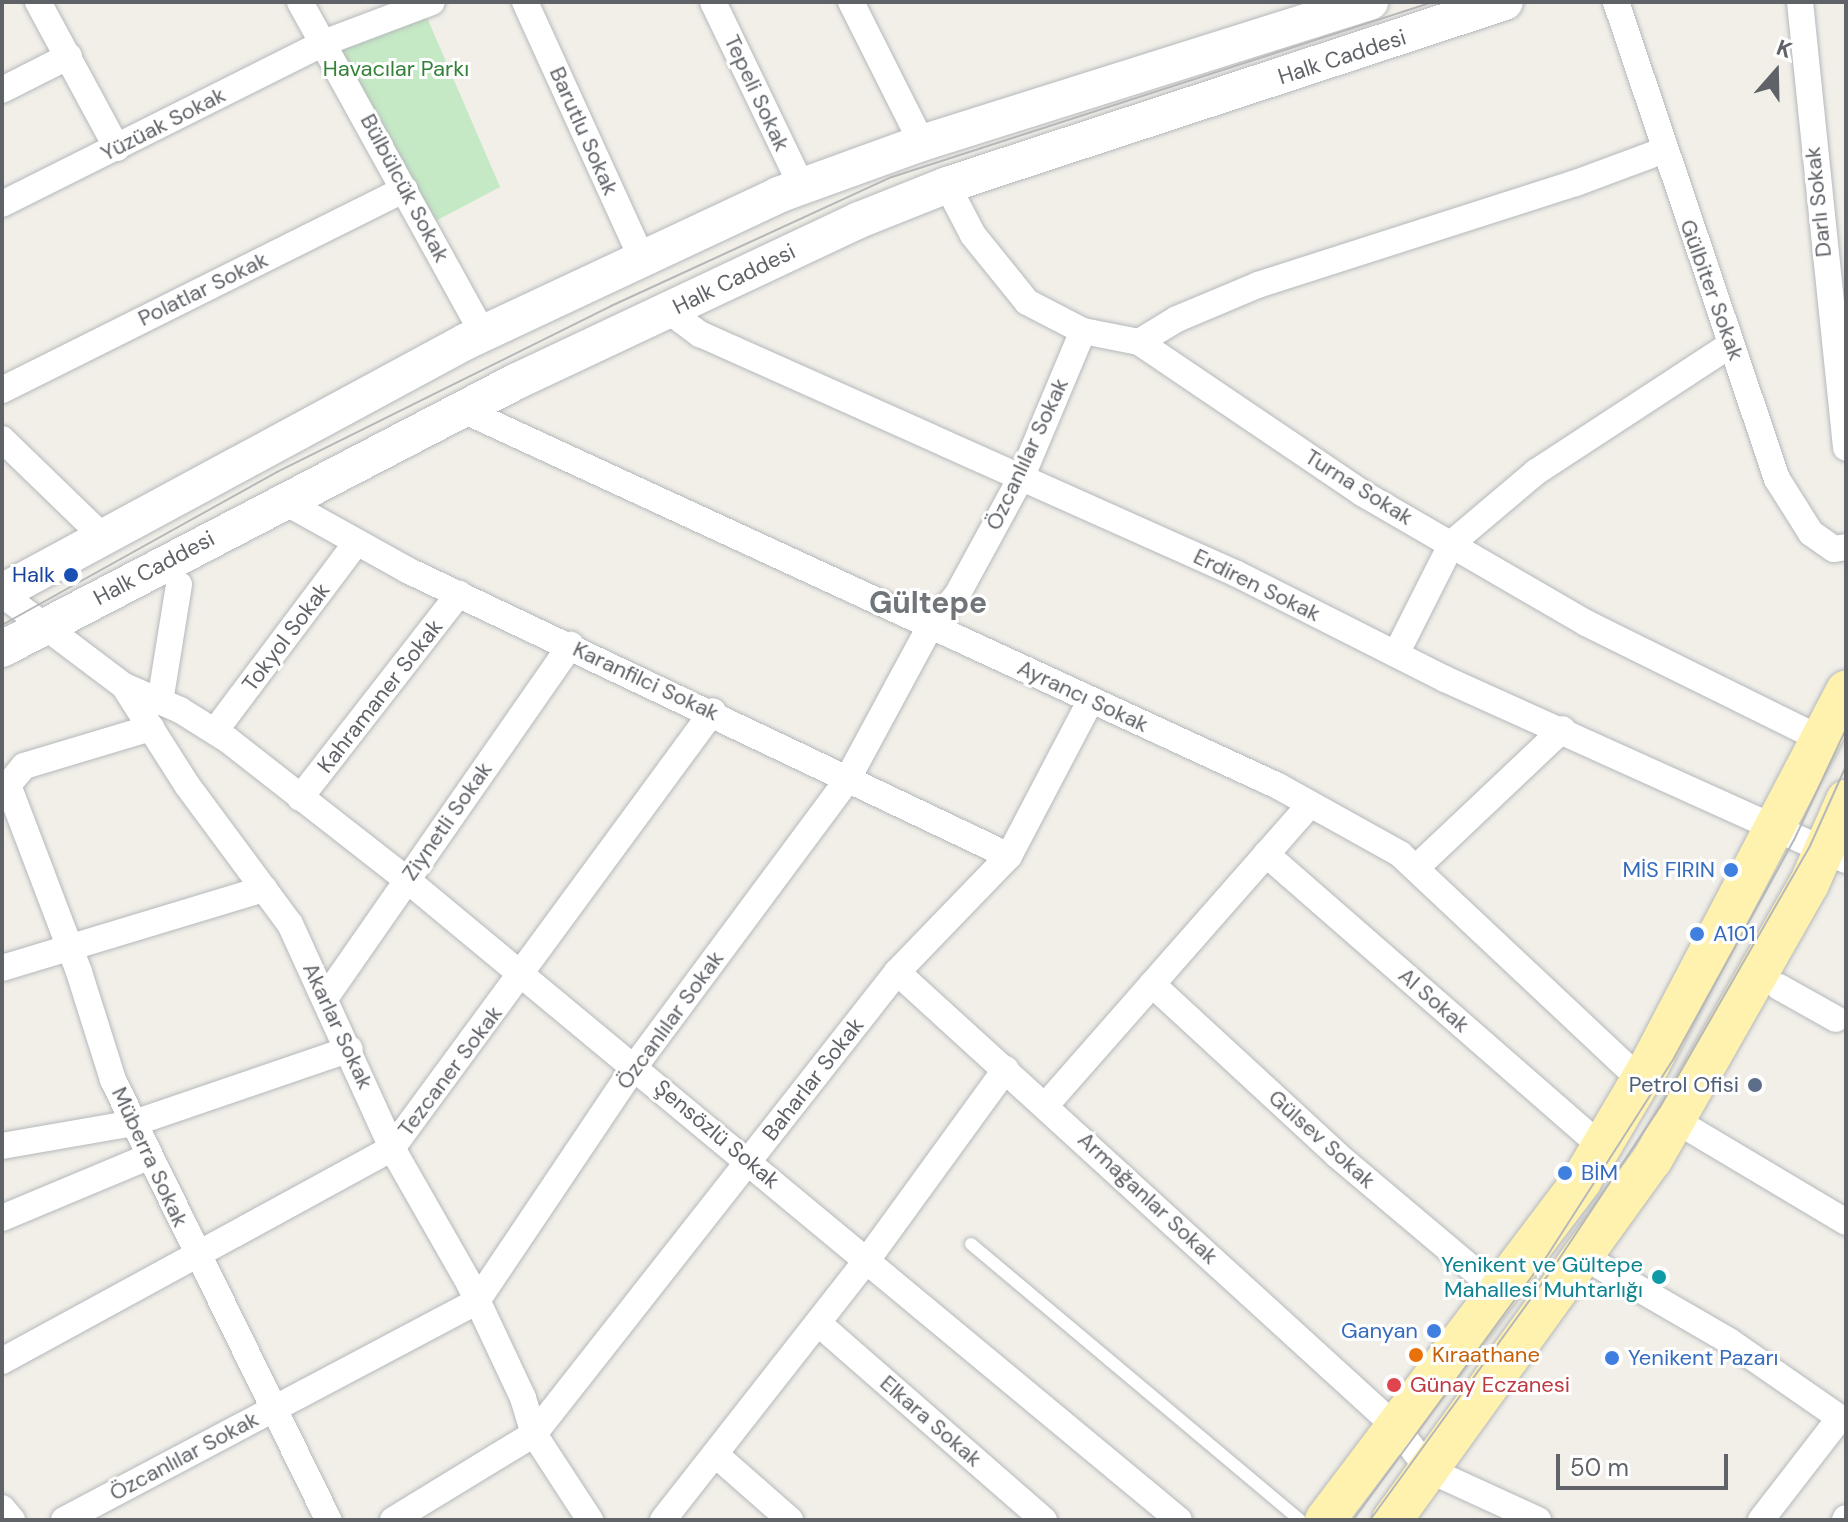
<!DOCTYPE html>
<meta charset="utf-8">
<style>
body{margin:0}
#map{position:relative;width:1848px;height:1522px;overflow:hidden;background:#f1efe8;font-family:"DM Sans",sans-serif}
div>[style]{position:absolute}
.green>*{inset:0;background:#c5e8c5}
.roads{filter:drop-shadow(0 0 2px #b5b8bc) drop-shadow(0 0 2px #b5b8bc)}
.lane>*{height:12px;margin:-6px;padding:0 6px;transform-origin:6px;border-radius:6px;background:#fff}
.street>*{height:26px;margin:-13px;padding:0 13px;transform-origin:13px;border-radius:13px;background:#fff}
.secondary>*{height:36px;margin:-18px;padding:0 18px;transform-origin:18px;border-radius:18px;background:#fff}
.primary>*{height:40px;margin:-20px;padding:0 20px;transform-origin:20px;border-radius:20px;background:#fff2af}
.tram>*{height:2px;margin:-1px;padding:0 1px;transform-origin:1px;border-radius:1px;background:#b6b7b8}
.dots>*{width:22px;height:22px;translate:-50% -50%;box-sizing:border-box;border:4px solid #fff;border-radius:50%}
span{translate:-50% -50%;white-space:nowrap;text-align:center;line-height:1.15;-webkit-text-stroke:6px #fff;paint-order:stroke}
.street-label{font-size:22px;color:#5f6368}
.park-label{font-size:22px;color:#348238}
.transit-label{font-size:22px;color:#164399}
.right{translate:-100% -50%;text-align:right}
.shop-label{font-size:22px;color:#366cbe}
.left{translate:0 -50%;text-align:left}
.service-label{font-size:22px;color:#4e5e75}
.culture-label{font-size:22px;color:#0d838f}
.food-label{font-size:22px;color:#c56008}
.health-label{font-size:22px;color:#be3a42}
.district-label{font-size:30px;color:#70757a;font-weight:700}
.frame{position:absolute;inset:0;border:4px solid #5f6368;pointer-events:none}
.north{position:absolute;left:1736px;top:32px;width:80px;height:80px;-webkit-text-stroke:6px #fff;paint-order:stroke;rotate:20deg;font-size:22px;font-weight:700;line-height:32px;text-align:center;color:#5f6368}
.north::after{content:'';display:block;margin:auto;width:28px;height:36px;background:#5f6368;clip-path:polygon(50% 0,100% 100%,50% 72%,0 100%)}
.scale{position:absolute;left:1556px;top:1454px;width:172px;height:36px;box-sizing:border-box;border:4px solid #5f6368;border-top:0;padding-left:10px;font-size:24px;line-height:28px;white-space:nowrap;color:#5f6368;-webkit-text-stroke:6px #fff;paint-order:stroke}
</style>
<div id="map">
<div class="green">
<i style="clip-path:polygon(422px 6px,500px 187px,426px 226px,323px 43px)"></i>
</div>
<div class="roads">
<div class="lane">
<i style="left:971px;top:1244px;width:429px;rotate:40deg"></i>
</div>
<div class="street">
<i style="left:38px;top:2px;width:166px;rotate:61.6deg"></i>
<i style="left:300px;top:2px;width:379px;rotate:61.1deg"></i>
<i style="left:525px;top:2px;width:282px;rotate:65.5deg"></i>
<i style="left:713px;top:2px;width:203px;rotate:64.3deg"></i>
<i style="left:851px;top:2px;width:158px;rotate:63.3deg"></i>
<i style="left:1616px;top:2px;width:503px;rotate:71.35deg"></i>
<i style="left:1777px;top:479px;width:64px;rotate:57.8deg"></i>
<i style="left:1811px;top:533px;width:28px;rotate:35deg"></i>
<i style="left:1834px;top:549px;width:12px;rotate:-9deg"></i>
<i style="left:1800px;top:2px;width:448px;rotate:84.1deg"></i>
<i style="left:2px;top:90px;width:75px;rotate:-26.9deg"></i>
<i style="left:947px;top:185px;width:56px;rotate:62.5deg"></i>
<i style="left:973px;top:235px;width:86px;rotate:51.1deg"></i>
<i style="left:1027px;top:302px;width:63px;rotate:27.4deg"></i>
<i style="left:1083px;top:331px;width:57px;rotate:11.1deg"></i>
<i style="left:1139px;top:342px;width:269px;rotate:34.1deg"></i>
<i style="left:1362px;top:493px;width:259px;rotate:30.1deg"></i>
<i style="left:1586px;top:623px;width:262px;rotate:26.3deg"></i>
<i style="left:2px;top:204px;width:359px;rotate:-26.6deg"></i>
<i style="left:323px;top:43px;width:116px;rotate:-20.6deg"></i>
<i style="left:669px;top:311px;width:39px;rotate:37deg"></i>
<i style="left:700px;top:334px;width:588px;rotate:24.08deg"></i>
<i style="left:1237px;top:574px;width:233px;rotate:26.8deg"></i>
<i style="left:1445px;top:679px;width:440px;rotate:24.3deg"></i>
<i style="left:1139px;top:342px;width:44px;rotate:-31.2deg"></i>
<i style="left:1177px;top:319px;width:88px;rotate:-22.8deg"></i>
<i style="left:1258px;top:285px;width:334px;rotate:-17.8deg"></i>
<i style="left:1576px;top:183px;width:92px;rotate:-20.4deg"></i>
<i style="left:2px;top:390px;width:450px;rotate:-26.5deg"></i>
<i style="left:461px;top:409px;width:900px;rotate:24.77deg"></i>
<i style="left:1278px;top:786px;width:140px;rotate:29.1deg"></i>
<i style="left:1400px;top:854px;width:330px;rotate:43.2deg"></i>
<i style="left:2px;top:439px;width:139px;rotate:44.1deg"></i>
<i style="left:285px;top:502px;width:140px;rotate:29.1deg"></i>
<i style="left:407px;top:570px;width:666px;rotate:25.41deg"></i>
<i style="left:2px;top:594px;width:153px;rotate:37deg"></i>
<i style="left:124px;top:686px;width:117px;rotate:57.5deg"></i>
<i style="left:187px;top:785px;width:173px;rotate:53.5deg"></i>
<i style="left:290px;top:924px;width:246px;rotate:65.5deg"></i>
<i style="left:392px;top:1148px;width:155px;rotate:60.3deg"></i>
<i style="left:469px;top:1283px;width:127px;rotate:64.8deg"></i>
<i style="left:523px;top:1398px;width:38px;rotate:73deg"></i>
<i style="left:534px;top:1434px;width:103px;rotate:56.9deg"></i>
<i style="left:1396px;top:654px;width:124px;rotate:-63.2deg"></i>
<i style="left:1452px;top:543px;width:110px;rotate:-40.2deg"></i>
<i style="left:1536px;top:472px;width:232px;rotate:-33.2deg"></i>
<i style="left:124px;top:686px;width:61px;rotate:23.2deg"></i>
<i style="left:180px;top:710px;width:57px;rotate:32deg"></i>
<i style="left:228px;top:740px;width:226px;rotate:38deg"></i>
<i style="left:406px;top:879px;width:1004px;rotate:39.67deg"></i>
<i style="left:160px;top:702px;width:119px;rotate:-80.8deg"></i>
<i style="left:215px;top:731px;width:236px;rotate:-53.1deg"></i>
<i style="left:2px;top:783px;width:6px;rotate:18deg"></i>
<i style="left:8px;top:785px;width:200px;rotate:69.2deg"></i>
<i style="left:79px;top:972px;width:113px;rotate:72.5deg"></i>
<i style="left:113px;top:1080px;width:490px;rotate:63.9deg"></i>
<i style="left:8px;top:785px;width:25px;rotate:-50deg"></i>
<i style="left:24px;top:766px;width:133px;rotate:-16.7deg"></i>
<i style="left:300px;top:798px;width:259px;rotate:-52.1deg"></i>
<i style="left:1266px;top:854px;width:446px;rotate:41.1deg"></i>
<i style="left:1418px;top:866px;width:199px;rotate:-43.4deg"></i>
<i style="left:2px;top:968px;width:274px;rotate:-16.8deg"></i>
<i style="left:897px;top:972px;width:675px;rotate:42.36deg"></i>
<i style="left:1396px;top:1427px;width:54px;rotate:52.5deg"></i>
<i style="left:1429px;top:1470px;width:120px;rotate:24.6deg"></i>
<i style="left:1152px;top:984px;width:252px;rotate:42.7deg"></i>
<i style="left:1337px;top:1155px;width:208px;rotate:40.1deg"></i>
<i style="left:1779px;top:987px;width:65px;rotate:29.3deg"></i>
<i style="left:326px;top:997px;width:429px;rotate:-55.2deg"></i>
<i style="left:1046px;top:1105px;width:400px;rotate:-48.7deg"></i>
<i style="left:1675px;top:1120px;width:199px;rotate:30.8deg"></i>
<i style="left:2px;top:1146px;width:134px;rotate:-9.9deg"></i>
<i style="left:134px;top:1123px;width:228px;rotate:-18.9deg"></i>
<i style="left:2px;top:1218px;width:160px;rotate:-22.7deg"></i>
<i style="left:1586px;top:1258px;width:165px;rotate:30.1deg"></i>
<i style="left:1729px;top:1341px;width:142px;rotate:34.7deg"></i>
<i style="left:818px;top:1323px;width:300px;rotate:41.1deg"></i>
<i style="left:2px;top:1361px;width:444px;rotate:-28.6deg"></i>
<i style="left:392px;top:1148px;width:542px;rotate:-53.7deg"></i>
<i style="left:715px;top:1454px;width:100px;rotate:41.3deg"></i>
<i style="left:2px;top:1508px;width:16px;rotate:50deg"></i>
<i style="left:64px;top:1520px;width:467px;rotate:-27.9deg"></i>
<i style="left:477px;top:1301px;width:283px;rotate:-56.1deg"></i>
<i style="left:635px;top:1066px;width:354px;rotate:-53.4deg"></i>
<i style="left:846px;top:782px;width:179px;rotate:-61.6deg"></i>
<i style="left:931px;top:625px;width:40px;rotate:-49deg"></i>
<i style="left:957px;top:595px;width:136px;rotate:-61.4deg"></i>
<i style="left:1022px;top:476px;width:157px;rotate:-67.2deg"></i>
<i style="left:393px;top:1520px;width:165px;rotate:-31.4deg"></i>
<i style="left:534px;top:1434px;width:588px;rotate:-51.84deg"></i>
<i style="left:897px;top:972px;width:161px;rotate:-46deg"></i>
<i style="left:1009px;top:856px;width:176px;rotate:-62.3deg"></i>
<i style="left:663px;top:1520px;width:330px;rotate:-51.9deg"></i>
<i style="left:867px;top:1260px;width:236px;rotate:-54deg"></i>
<i style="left:1761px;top:1520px;width:128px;rotate:-52.3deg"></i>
<i style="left:1845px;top:1520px;width:2px;rotate:-63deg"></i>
</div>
<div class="secondary">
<i style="left:2px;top:592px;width:528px;rotate:-28.36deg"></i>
<i style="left:467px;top:341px;width:344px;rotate:-25.1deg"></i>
<i style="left:778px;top:195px;width:153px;rotate:-19.9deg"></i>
<i style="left:922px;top:143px;width:470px;rotate:-17.5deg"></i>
<i style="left:2px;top:649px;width:581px;rotate:-27.49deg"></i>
<i style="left:517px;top:381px;width:378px;rotate:-25.2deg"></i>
<i style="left:859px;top:220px;width:95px;rotate:-21.7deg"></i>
<i style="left:947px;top:185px;width:587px;rotate:-18.16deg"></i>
</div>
<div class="primary">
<i style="left:1325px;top:1520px;width:425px;rotate:-52.9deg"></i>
<i style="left:1581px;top:1181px;width:134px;rotate:-59.4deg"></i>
<i style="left:1649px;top:1066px;width:424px;rotate:-62.3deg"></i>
<i style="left:1392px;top:1520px;width:444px;rotate:-54.2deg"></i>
<i style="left:1652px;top:1160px;width:318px;rotate:-60.4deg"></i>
<i style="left:1809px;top:884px;width:92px;rotate:-66.2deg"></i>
</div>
</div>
<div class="tram">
<i style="left:2px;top:625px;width:315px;rotate:-29.1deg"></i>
<i style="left:277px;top:472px;width:373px;rotate:-26.4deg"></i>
<i style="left:611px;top:306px;width:309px;rotate:-24.7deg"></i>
<i style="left:892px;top:177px;width:569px;rotate:-17.93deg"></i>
<i style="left:1353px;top:1520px;width:331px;rotate:-53.7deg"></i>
<i style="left:1549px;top:1253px;width:232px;rotate:-57.3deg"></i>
<i style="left:1674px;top:1058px;width:249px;rotate:-61.2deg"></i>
<i style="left:1794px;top:840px;width:123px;rotate:-64.9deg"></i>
<i style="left:1370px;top:1520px;width:315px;rotate:-54deg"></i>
<i style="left:1555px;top:1265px;width:190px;rotate:-56.4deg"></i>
<i style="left:1660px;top:1107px;width:301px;rotate:-60.1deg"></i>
<i style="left:1810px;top:846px;width:88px;rotate:-65.8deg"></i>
</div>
<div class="dots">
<i style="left:71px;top:575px;background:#1a4fb4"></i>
<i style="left:1731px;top:870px;background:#3f7fe0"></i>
<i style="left:1697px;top:934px;background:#3f7fe0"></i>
<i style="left:1755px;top:1085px;background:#5c6f8a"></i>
<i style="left:1565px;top:1173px;background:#3f7fe0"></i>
<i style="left:1659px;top:1277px;background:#0f9aa8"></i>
<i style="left:1434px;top:1331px;background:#3f7fe0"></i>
<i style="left:1416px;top:1355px;background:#e8710a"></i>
<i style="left:1612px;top:1358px;background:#3f7fe0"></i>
<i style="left:1394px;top:1385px;background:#e0444e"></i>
</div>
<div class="street-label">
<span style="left:1342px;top:57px;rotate:-18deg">Halk Caddesi</span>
<span style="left:757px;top:93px;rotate:65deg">Tepeli Sokak</span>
<span style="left:163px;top:124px;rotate:-27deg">Yüzüak Sokak</span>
<span style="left:584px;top:131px;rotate:66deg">Barutlu Sokak</span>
<span style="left:405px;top:188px;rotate:62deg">Bülbülcük Sokak</span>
<span style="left:1818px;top:202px;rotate:-96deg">Darlı Sokak</span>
<span style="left:734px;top:279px;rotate:-26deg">Halk Caddesi</span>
<span style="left:203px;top:289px;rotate:-26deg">Polatlar Sokak</span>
<span style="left:1712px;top:290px;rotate:70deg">Gülbiter Sokak</span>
<span style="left:1027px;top:454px;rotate:-65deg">Özcanlılar Sokak</span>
<span style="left:1359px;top:487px;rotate:32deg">Turna Sokak</span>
<span style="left:154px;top:568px;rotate:-28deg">Halk Caddesi</span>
<span style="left:1257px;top:585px;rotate:26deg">Erdiren Sokak</span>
<span style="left:286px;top:637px;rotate:-53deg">Tokyol Sokak</span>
<span style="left:646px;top:681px;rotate:25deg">Karanfilci Sokak</span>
<span style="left:380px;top:696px;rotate:-52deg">Kahramaner Sokak</span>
<span style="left:1083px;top:696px;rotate:25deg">Ayrancı Sokak</span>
<span style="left:447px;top:821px;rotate:-55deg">Ziynetli Sokak</span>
<span style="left:1434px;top:1000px;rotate:41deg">Al Sokak</span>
<span style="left:670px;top:1020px;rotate:-54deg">Özcanlılar Sokak</span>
<span style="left:338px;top:1026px;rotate:65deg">Akarlar Sokak</span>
<span style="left:450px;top:1071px;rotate:-53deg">Tezcaner Sokak</span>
<span style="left:813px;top:1079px;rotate:-52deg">Baharlar Sokak</span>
<span style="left:717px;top:1134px;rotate:40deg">Şensözlü Sokak</span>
<span style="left:1322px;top:1139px;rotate:42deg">Gülsev Sokak</span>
<span style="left:150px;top:1157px;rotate:65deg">Müberra Sokak</span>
<span style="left:1148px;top:1198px;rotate:43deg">Armağanlar Sokak</span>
<span style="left:931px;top:1421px;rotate:41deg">Elkara Sokak</span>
<span style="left:184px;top:1456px;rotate:-28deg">Özcanlılar Sokak</span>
</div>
<div class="park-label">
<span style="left:396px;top:69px">Havacılar Parkı</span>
</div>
<div class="transit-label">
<span class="right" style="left:55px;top:575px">Halk</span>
</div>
<div class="shop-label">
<span class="right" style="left:1715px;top:870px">MİS FIRIN</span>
<span class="left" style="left:1713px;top:934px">A101</span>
<span class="left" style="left:1581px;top:1173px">BİM</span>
<span class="right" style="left:1418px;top:1331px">Ganyan</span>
<span class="left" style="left:1628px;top:1358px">Yenikent Pazarı</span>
</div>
<div class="service-label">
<span class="right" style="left:1739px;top:1085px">Petrol Ofisi</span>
</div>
<div class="culture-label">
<span class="right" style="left:1643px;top:1277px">Yenikent ve Gültepe<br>Mahallesi Muhtarlığı</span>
</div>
<div class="food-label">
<span class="left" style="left:1432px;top:1355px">Kıraathane</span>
</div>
<div class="health-label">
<span class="left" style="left:1410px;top:1385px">Günay Eczanesi</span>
</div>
<div class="district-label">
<span style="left:928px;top:603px">Gültepe</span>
</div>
<div class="frame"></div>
<div class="north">K</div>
<div class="scale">50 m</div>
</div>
